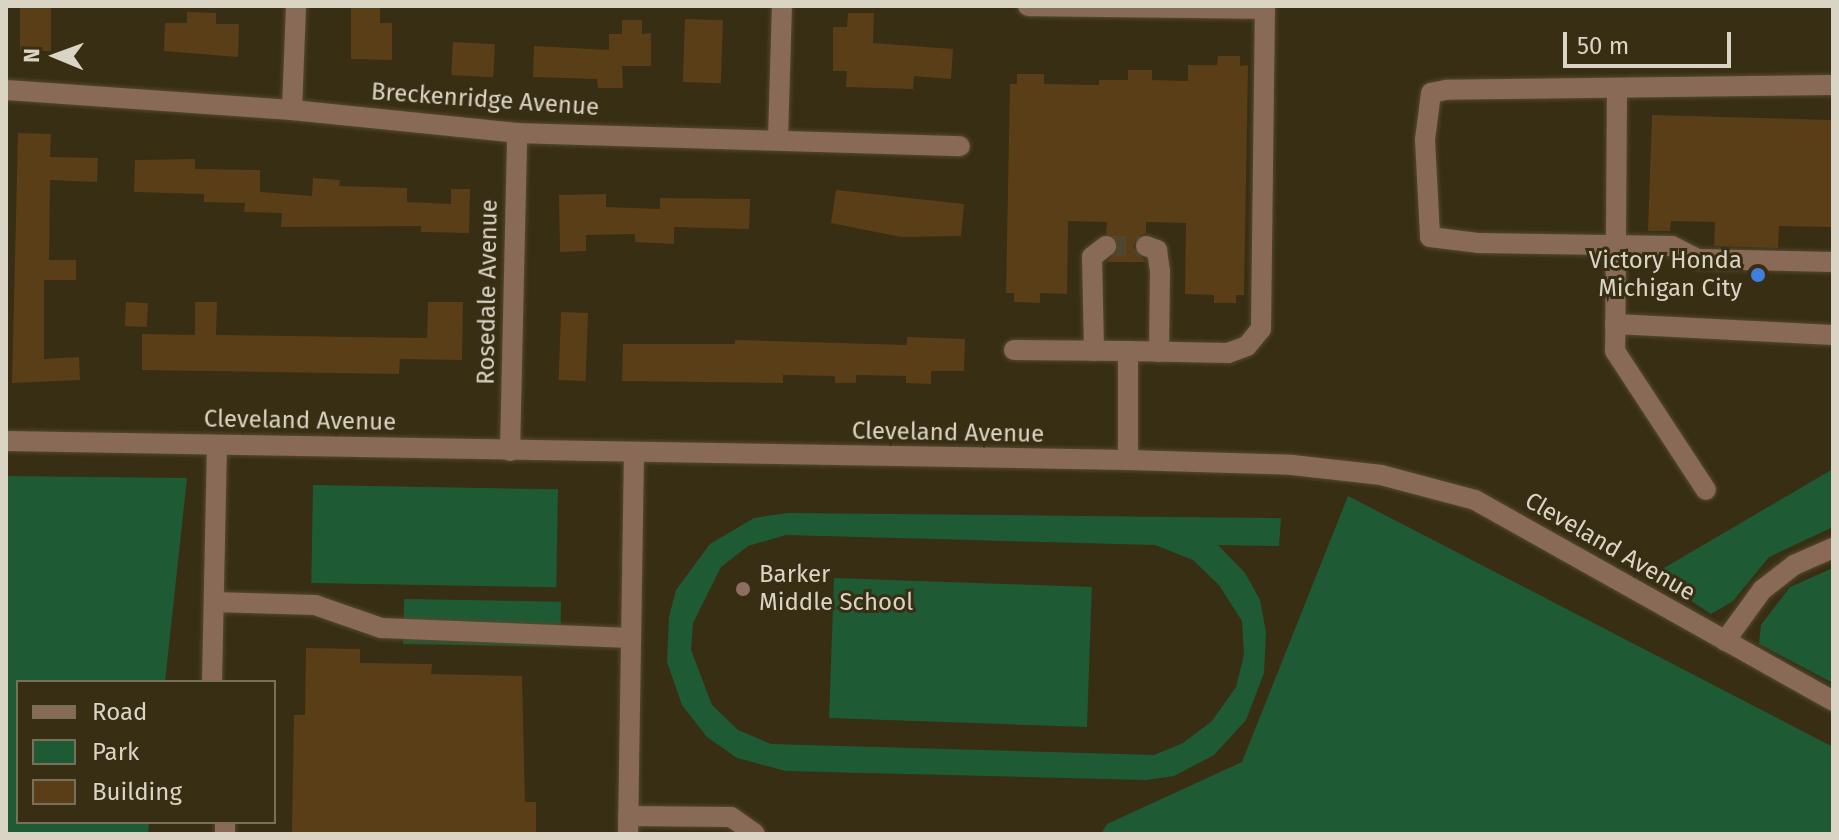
<!DOCTYPE html>
<style>
body{margin:0}
#map{position:relative;width:1839px;height:840px;overflow:hidden;background:#382e13;font-family:"Fira Sans",sans-serif}
div>[style]{position:absolute}
.green>*{inset:0;background:#1e5b34;transform-origin:0 0}
.building>*{inset:0;background:#5a3e17;transform-origin:0 0}
.minor-tunnel>*{height:20px;margin-top:-10px;transform-origin:0;background:repeating-linear-gradient(90deg,#50472e 0 20px,transparent 0 30px)}
.roads{filter:drop-shadow(0 0 2px #52492f) drop-shadow(0 0 2px #52492f)}
.minor>*{height:20px;margin:-10px;padding:0 10px;transform-origin:10px;border-radius:10px;background:#896a56}
.dots>*{width:22px;height:22px;translate:-50% -50%;box-sizing:border-box;border:4px solid #382e13;border-radius:50%}
span{translate:-50% -50%;white-space:nowrap;text-align:center;line-height:1.15;-webkit-text-stroke:6px #382e13;paint-order:stroke}
.street-label{font-size:24px;color:#dad4c5}
.poi-label{font-size:24px;color:#dad4c5}
.right{translate:-100% -50%;text-align:right}
.left{translate:0 -50%;text-align:left}
.frame{position:absolute;inset:0;border:8px solid #dad4c5;pointer-events:none}
.legend{position:absolute;left:16px;top:680px;width:260px;height:144px;box-sizing:border-box;background:#382e13;border:2px solid #79705a;margin:0;padding:10px 14px;list-style:none;font-size:24px;color:#dad4c5}
.legend li{display:flex;align-items:center;gap:16px;height:40px}
.legend b{width:40px;border:2px solid #79705a}
.north{position:absolute;left:16px;top:16px;width:80px;height:80px;-webkit-text-stroke:6px #382e13;paint-order:stroke;rotate:271deg;font-size:22px;font-weight:700;line-height:32px;text-align:center;color:#dad4c5}
.north::after{content:'';display:block;margin:auto;width:28px;height:36px;background:#dad4c5;clip-path:polygon(50% 0,100% 100%,50% 72%,0 100%)}
.scale{position:absolute;left:1563px;top:32px;width:168px;height:36px;box-sizing:border-box;border:4px solid #dad4c5;border-top:0;padding-left:10px;font-size:24px;line-height:28px;white-space:nowrap;color:#dad4c5;-webkit-text-stroke:6px #382e13;paint-order:stroke}
</style>
<div id="map">
<div class="green">
<i style="clip-path:polygon(1833px 469px,1833px 527px,1769px 557px,1733px 601px,1711px 614px,1652px 575px)"></i>
<i style="clip-path:polygon(6px 476px,187px 478px,165px 682px,18px 682px,18px 822px,149px 822px,148px 834px,6px 834px)"></i>
<i style="left:313px;top:485px;width:245px;height:98px;rotate:1deg"></i>
<i style="clip-path:polygon(1348px 496px,1833px 747px,1833px 834px,1101px 834px,1107px 824px,1242px 762px)"></i>
<i style="clip-path:polygon(evenodd,788px 513px,1281px 518px,1279px 546px,1218px 545px,1245px 573px,1260px 600px,1266px 632px,1264px 673px,1246px 720px,1214px 755px,1174px 776px,1146px 780px,786px 771px,737px 758px,707px 737px,682px 705px,667px 662px,669px 617px,676px 590px,710px 544px,754px 518px,788px 513px,786px 535px,1155px 545px,1193px 560px,1219px 585px,1242px 621px,1244px 655px,1236px 687px,1212px 721px,1183px 743px,1154px 755px,771px 744px,738px 730px,712px 705px,691px 650px,693px 623px,721px 567px,748px 546px,786px 535px)"></i>
<i style="clip-path:polygon(1833px 568px,1833px 683px,1759px 644px,1761px 625px,1790px 587px)"></i>
<i style="left:834px;top:578px;width:258px;height:140px;rotate:2deg"></i>
<i style="left:404px;top:599px;width:157px;height:45px;rotate:1deg"></i>
</div>
<div class="building">
<i style="left:20px;top:6px;width:31px;height:45px"></i>
<i style="clip-path:polygon(351px 6px,380px 6px,380px 23px,392px 23px,392px 60px,351px 59px)"></i>
<i style="clip-path:polygon(187px 12px,216px 13px,216px 24px,239px 24px,238px 57px,164px 51px,165px 23px,187px 23px)"></i>
<i style="clip-path:polygon(848px 13px,874px 13px,873px 43px,953px 49px,951px 79px,914px 76px,913px 89px,846px 87px,847px 71px,833px 71px,833px 27px,847px 27px)"></i>
<i style="left:685px;top:19px;width:38px;height:63px;rotate:2deg"></i>
<i style="clip-path:polygon(622px 20px,642px 20px,642px 34px,651px 33px,651px 66px,622px 66px,623px 88px,598px 88px,597px 79px,533px 77px,534px 46px,609px 50px,609px 34px,622px 34px)"></i>
<i style="left:453px;top:42px;width:42px;height:33px;rotate:3deg"></i>
<i style="clip-path:polygon(1218px 56px,1240px 56px,1240px 66px,1248px 65px,1244px 295px,1236px 295px,1236px 303px,1214px 303px,1214px 295px,1185px 294px,1186px 223px,1146px 222px,1146px 233px,1137px 237px,1133px 247px,1146px 262px,1107px 262px,1119px 245px,1106px 233px,1107px 222px,1068px 221px,1067px 294px,1040px 293px,1040px 303px,1014px 302px,1014px 293px,1006px 293px,1010px 84px,1017px 84px,1017px 74px,1044px 74px,1044px 84px,1099px 85px,1099px 80px,1128px 80px,1128px 70px,1152px 70px,1152px 80px,1188px 81px,1188px 65px,1217px 65px)"></i>
<i style="clip-path:polygon(1652px 115px,1833px 120px,1831px 227px,1779px 226px,1778px 248px,1714px 246px,1715px 222px,1671px 221px,1670px 231px,1648px 231px)"></i>
<i style="clip-path:polygon(18px 133px,51px 134px,50px 157px,98px 158px,97px 182px,50px 180px,49px 260px,76px 260px,76px 280px,44px 280px,44px 359px,79px 357px,80px 380px,12px 383px)"></i>
<i style="clip-path:polygon(195px 159px,195px 169px,260px 170px,260px 192px,312px 196px,313px 178px,340px 180px,339px 186px,407px 188px,407px 202px,451px 204px,451px 189px,470px 189px,469px 233px,421px 232px,421px 226px,281px 227px,282px 213px,244px 212px,245px 203px,204px 202px,204px 194px,134px 192px,135px 160px)"></i>
<i style="clip-path:polygon(836px 190px,964px 204px,961px 236px,901px 237px,831px 223px)"></i>
<i style="clip-path:polygon(606px 194px,606px 207px,660px 209px,660px 198px,750px 199px,749px 229px,674px 227px,674px 244px,635px 242px,635px 234px,586px 235px,586px 251px,560px 252px,559px 195px)"></i>
<i style="left:126px;top:302px;width:22px;height:24px;rotate:3deg"></i>
<i style="clip-path:polygon(195px 302px,217px 302px,216px 335px,427px 338px,428px 302px,463px 302px,462px 360px,400px 359px,399px 374px,142px 370px,142px 334px,195px 335px)"></i>
<i style="left:561px;top:312px;width:27px;height:68px;rotate:2deg"></i>
<i style="clip-path:polygon(907px 337px,965px 339px,964px 371px,931px 371px,931px 384px,906px 383px,906px 376px,856px 375px,856px 383px,835px 383px,835px 376px,783px 375px,783px 383px,622px 381px,623px 344px,735px 344px,735px 340px,907px 345px)"></i>
<i style="clip-path:polygon(306px 648px,360px 649px,360px 663px,432px 664px,431px 674px,522px 676px,525px 802px,536px 802px,536px 834px,292px 834px,294px 715px,305px 715px)"></i>
</div>
<div class="minor-tunnel">
<i style="left:1106px;top:246px;width:40px"></i>
</div>
<div class="roads">
<div class="minor">
<i style="left:1028px;top:6px;width:237px;rotate:0.7deg"></i>
<i style="left:1833px;top:85px;width:387px;rotate:179.3deg"></i>
<i style="left:1446px;top:90px;width:15px;rotate:169deg"></i>
<i style="left:1431px;top:93px;width:47px;rotate:97.3deg"></i>
<i style="left:1425px;top:140px;width:97px;rotate:87deg"></i>
<i style="left:1430px;top:237px;width:48px;rotate:7.1deg"></i>
<i style="left:1478px;top:243px;width:194px;rotate:0.9deg"></i>
<i style="left:1672px;top:246px;width:29px;rotate:27deg"></i>
<i style="left:1698px;top:259px;width:135px;rotate:1.3deg"></i>
<i style="left:1617px;top:88px;width:263px;rotate:90.4deg"></i>
<i style="left:1615px;top:351px;width:166px;rotate:56.8deg"></i>
<i style="left:6px;top:90px;width:287px;rotate:4deg"></i>
<i style="left:292px;top:110px;width:226px;rotate:5.8deg"></i>
<i style="left:517px;top:133px;width:443px;rotate:1.7deg"></i>
<i style="left:292px;top:110px;width:104px;rotate:-87.8deg"></i>
<i style="left:778px;top:139px;width:133px;rotate:-88.3deg"></i>
<i style="left:1146px;top:246px;width:12px;rotate:20deg"></i>
<i style="left:1157px;top:250px;width:21px;rotate:82deg"></i>
<i style="left:1160px;top:271px;width:81px;rotate:90.7deg"></i>
<i style="left:1615px;top:324px;width:218px;rotate:2.9deg"></i>
<i style="left:1014px;top:350px;width:114px;rotate:0.5deg"></i>
<i style="left:1094px;top:351px;width:94px;rotate:-91.2deg"></i>
<i style="left:1092px;top:257px;width:18px;rotate:-38deg"></i>
<i style="left:6px;top:441px;width:1122px;rotate:0.97deg"></i>
<i style="left:1128px;top:460px;width:164px;rotate:1.7deg"></i>
<i style="left:1292px;top:465px;width:90px;rotate:6.4deg"></i>
<i style="left:1381px;top:475px;width:97px;rotate:14.9deg"></i>
<i style="left:1475px;top:500px;width:411px;rotate:29.3deg"></i>
<i style="left:510px;top:451px;width:318px;rotate:-88.7deg"></i>
<i style="left:1128px;top:460px;width:109px;rotate:-90deg"></i>
<i style="left:1128px;top:351px;width:100px;rotate:1.1deg"></i>
<i style="left:1228px;top:353px;width:20px;rotate:-20deg"></i>
<i style="left:1247px;top:346px;width:22px;rotate:-51deg"></i>
<i style="left:1261px;top:329px;width:323px;rotate:-89.3deg"></i>
<i style="left:214px;top:602px;width:101px;rotate:1.7deg"></i>
<i style="left:315px;top:605px;width:70px;rotate:19.2deg"></i>
<i style="left:381px;top:628px;width:250px;rotate:2.3deg"></i>
<i style="left:1725px;top:641px;width:63px;rotate:-54deg"></i>
<i style="left:1762px;top:590px;width:41px;rotate:-38deg"></i>
<i style="left:1794px;top:565px;width:43px;rotate:-23.6deg"></i>
<i style="left:212px;top:682px;width:237px;rotate:-88.8deg"></i>
<i style="left:628px;top:816px;width:103px;rotate:0.6deg"></i>
<i style="left:731px;top:817px;width:29px;rotate:35deg"></i>
<i style="left:225px;top:834px;width:12px;rotate:-90deg"></i>
<i style="left:628px;top:834px;width:381px;rotate:-89.1deg"></i>
</div>
</div>
<div class="dots">
<i style="left:1758px;top:275px;background:#3f7fe0"></i>
<i style="left:743px;top:589px;background:#8d6e63"></i>
</div>
<div class="street-label">
<span style="left:485px;top:100px;rotate:4deg">Breckenridge Avenue</span>
<span style="left:488px;top:292px;rotate:-89deg">Rosedale Avenue</span>
<span style="left:300px;top:421px;rotate:1deg">Cleveland Avenue</span>
<span style="left:948px;top:433px;rotate:1deg">Cleveland Avenue</span>
<span style="left:1610px;top:547px;rotate:30deg">Cleveland Avenue</span>
</div>
<div class="poi-label">
<span class="right" style="left:1742px;top:275px">Victory Honda<br>Michigan City</span>
<span class="left" style="left:759px;top:589px">Barker<br>Middle School</span>
</div>
<div class="frame"></div>
<ul class="legend">
<li><b style="height:10px;background:#896a56"></b>Road</li>
<li><b style="height:22px;background:#1e5b34"></b>Park</li>
<li><b style="height:22px;background:#5a3e17"></b>Building</li>
</ul>
<div class="north">N</div>
<div class="scale">50 m</div>
</div>
